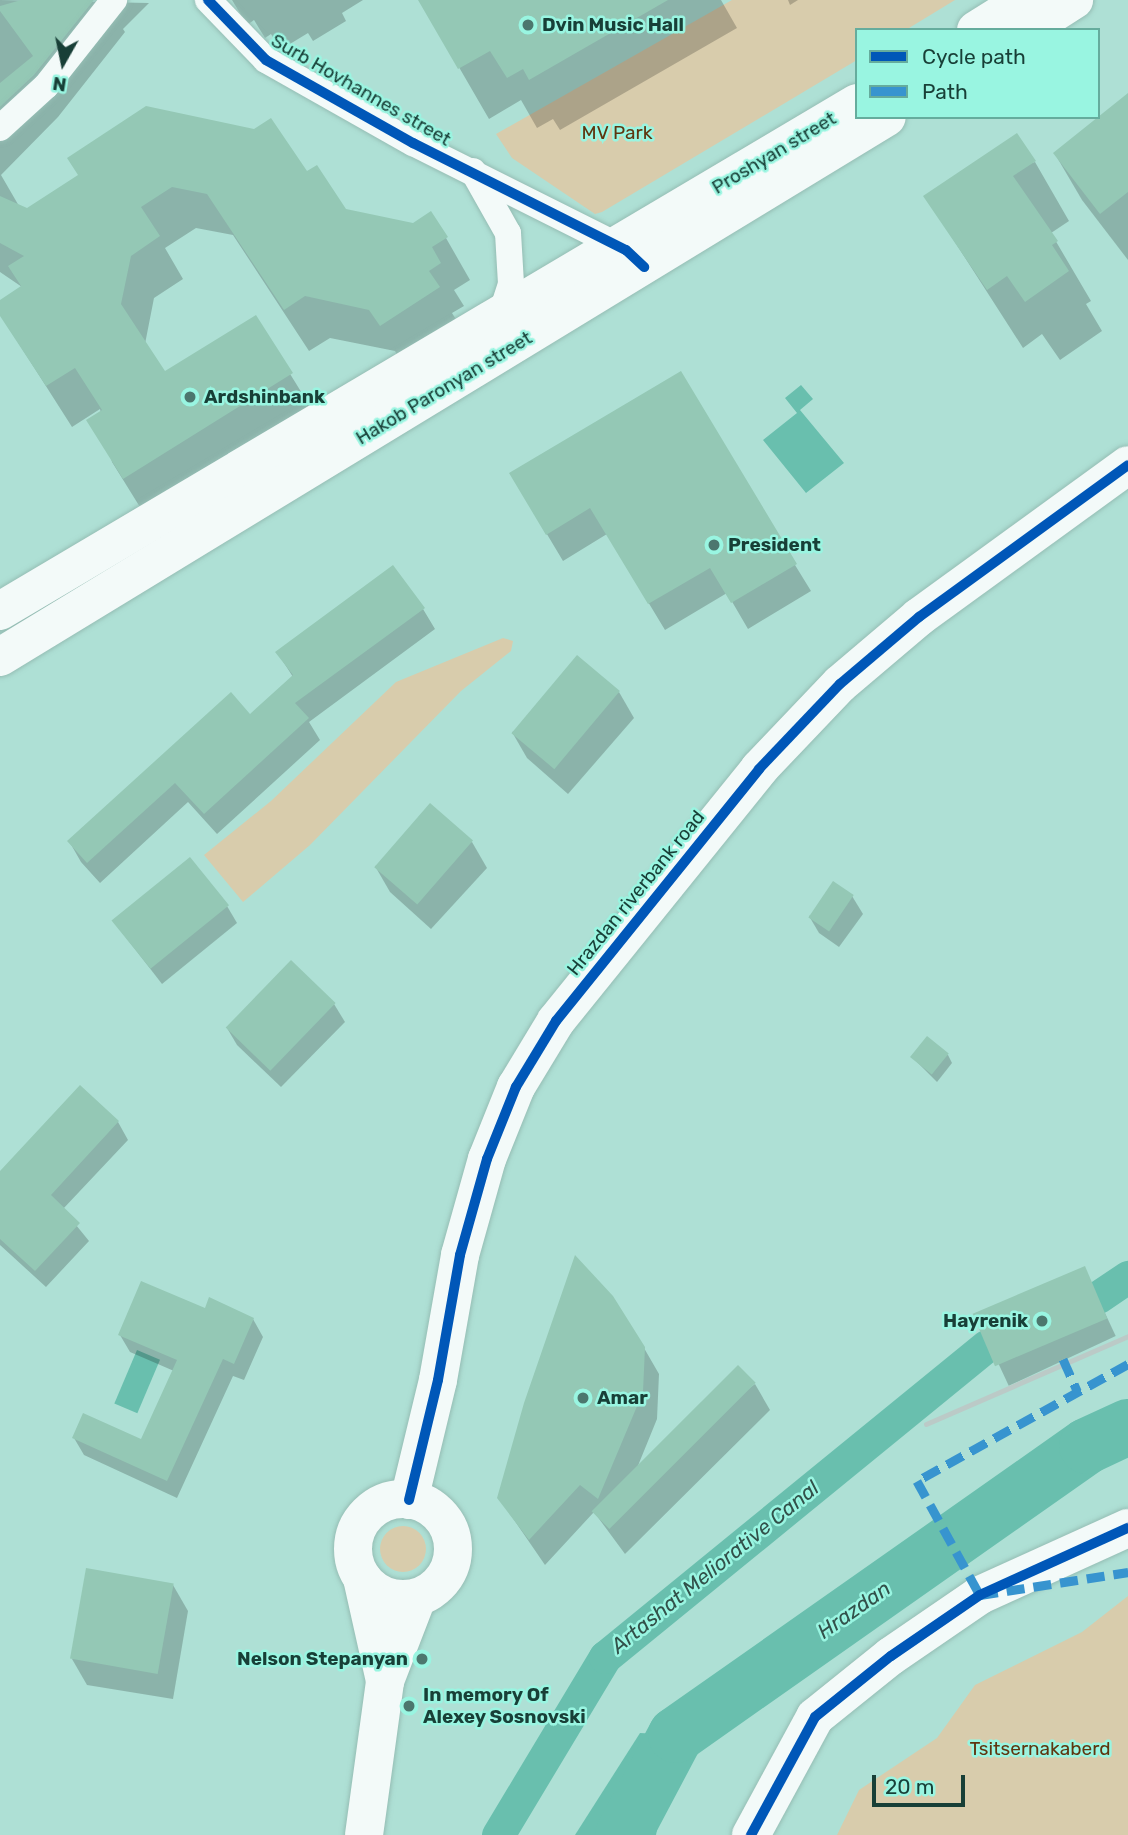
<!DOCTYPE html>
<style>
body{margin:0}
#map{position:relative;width:1128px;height:1835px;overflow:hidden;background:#aee0d5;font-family:Rubik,sans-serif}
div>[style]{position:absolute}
.green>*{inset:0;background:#d8ccac}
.round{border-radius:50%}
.water>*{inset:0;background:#69bfae;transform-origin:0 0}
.shadow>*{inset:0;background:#0003;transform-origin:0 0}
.canal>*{height:33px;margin:-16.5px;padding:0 16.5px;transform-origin:16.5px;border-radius:16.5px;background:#69bfae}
.river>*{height:56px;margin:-28px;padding:0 28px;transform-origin:28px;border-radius:28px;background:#69bfae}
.building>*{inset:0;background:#94c8b5;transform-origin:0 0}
.roads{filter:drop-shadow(0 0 2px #95bdb4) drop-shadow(0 0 2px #95bdb4)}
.street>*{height:26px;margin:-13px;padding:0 13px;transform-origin:13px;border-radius:13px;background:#f3faf9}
.secondary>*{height:38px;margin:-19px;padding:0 19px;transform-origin:19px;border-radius:19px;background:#f3faf9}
.secondary>.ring{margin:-19px;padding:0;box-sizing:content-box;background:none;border:38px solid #f3faf9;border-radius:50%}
.primary>*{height:38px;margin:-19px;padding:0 19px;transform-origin:19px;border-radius:19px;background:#f3faf9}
.rail>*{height:5px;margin:-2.5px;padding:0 2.5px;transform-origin:2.5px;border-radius:2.5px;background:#bbcac7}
.quiet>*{height:9px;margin-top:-4.5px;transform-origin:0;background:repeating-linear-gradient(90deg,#3794cf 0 18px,transparent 0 27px)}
.cycleway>*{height:10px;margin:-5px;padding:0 5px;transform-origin:5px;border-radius:5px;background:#0057b8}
.dots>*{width:19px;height:19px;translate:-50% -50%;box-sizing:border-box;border:4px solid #99f5e1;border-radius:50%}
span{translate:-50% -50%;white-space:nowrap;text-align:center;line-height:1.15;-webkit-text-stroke:5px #99f5e1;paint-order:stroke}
.poi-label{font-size:19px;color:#183f37;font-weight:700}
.left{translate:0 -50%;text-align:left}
.right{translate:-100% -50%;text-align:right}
.street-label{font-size:19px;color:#183f37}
.park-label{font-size:19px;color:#5f350f}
.water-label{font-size:21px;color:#32514a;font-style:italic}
.legend{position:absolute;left:855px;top:28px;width:245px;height:91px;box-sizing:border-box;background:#99f5e1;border:2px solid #65ac9d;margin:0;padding:9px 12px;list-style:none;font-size:21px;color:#183f37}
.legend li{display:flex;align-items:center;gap:14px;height:35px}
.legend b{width:35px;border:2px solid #65ac9d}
.north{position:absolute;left:28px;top:28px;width:70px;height:70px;-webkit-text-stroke:5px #99f5e1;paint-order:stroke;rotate:189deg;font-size:19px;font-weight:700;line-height:28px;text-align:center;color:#183f37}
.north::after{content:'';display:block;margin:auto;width:24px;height:32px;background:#183f37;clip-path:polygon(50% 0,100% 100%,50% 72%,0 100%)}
.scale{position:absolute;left:872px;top:1775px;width:93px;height:32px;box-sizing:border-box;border:4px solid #183f37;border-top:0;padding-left:9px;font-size:21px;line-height:24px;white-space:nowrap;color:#183f37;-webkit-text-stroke:5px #99f5e1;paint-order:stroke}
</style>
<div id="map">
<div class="green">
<i style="clip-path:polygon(732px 0,955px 0,909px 28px,857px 30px,857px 60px,602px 212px,595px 214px,512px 158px,496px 134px)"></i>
<i style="clip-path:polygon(503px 638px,513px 641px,511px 651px,461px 691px,310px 845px,243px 902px,204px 855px,271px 801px,396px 682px)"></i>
<i class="round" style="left:380px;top:1526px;width:46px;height:46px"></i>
<i style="clip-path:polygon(1128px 1596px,1128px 1835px,837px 1835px,859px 1790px,937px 1738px,975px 1685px,1082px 1632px)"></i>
</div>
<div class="water">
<i style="clip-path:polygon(801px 385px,813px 399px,800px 410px,844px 463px,806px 493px,763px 440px,797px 413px,785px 398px)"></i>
<i style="left:137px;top:1350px;width:25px;height:58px;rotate:23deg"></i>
<i style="clip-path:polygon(640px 1733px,676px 1735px,656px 1835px,575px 1835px)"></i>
</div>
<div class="shadow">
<i style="clip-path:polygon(0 0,149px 3px,123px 29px,125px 32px,58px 117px,1px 175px,19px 206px,27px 210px,80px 177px,306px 174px,345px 211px,446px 238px,470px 280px,454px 290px,464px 306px,452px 313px,462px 329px,405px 367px,395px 351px,330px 338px,309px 351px,233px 235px,196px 228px,165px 248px,183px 279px,154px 298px,145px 344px,164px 374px,255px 317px,316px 416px,148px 520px,112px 462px,100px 409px,72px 427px,0 314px,0 302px,22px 287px,0 272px)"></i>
<i style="clip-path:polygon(232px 0,363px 0,342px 13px,346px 21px,313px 41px,308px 33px,280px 50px,271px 34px,265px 38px,254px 20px,247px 25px)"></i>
<i style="clip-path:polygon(420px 0,721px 0,737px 28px,560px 130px,553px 119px,537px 128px,521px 100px,489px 119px)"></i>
<i style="clip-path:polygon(788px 0,798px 0,790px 5px)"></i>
<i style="clip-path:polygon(1128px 95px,1128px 260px,1082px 200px,1055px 154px)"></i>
<i style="clip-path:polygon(1035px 162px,1069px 221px,1051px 233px,1091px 301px,1086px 304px,1102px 331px,1060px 360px,1042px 334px,1023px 348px,926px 197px)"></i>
<i style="clip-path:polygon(511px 474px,795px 565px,811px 591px,748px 629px,727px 593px,665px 630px,607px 534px,563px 561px)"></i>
<i style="clip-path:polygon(423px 609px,435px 629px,309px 722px,320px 740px,217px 834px,188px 802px,100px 883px,81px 862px,69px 841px,250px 716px,293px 677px,277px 652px)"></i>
<i style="clip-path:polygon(619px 692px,634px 718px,568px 794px,527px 758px,512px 732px)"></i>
<i style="clip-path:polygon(472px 842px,487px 868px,431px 929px,390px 892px,375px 866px)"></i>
<i style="clip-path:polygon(852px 896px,863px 914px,839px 947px,819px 933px,809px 916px)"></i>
<i style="clip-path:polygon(227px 906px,237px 923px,162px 984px,114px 922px)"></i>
<i style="clip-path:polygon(334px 1004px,345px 1022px,281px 1087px,237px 1045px,227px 1028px)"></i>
<i style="clip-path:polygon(948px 1055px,952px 1063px,937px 1082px,912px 1057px)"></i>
<i style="clip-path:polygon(80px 1087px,118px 1122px,128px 1140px,63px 1209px,89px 1241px,46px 1287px,0 1245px,0 1174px)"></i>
<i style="left:1084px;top:1268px;width:75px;height:118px;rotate:65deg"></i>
<i style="clip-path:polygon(205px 1310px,253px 1319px,263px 1337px,244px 1380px,233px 1376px,177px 1498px,84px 1455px,74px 1438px,142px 1441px,174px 1371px,130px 1352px,120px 1335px)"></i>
<i style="clip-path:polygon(644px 1348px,659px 1374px,657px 1419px,635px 1473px,755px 1384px,770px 1410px,625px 1554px,594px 1512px,545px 1565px,499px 1498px)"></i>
<i style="clip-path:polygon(173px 1585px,188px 1611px,173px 1699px,87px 1685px,72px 1659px)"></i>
</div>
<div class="canal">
<i style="left:1098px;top:1297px;width:36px;rotate:-34deg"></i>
<i style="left:498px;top:1835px;width:208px;rotate:-59deg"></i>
<i style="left:605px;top:1657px;width:492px;rotate:-39.2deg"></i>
</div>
<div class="river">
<i style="left:623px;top:1835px;width:113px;rotate:-62.1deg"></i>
<i style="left:676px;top:1735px;width:502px;rotate:-35.11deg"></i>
<i style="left:1087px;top:1446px;width:45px;rotate:-24.9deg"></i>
</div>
<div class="building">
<i style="clip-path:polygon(21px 0,94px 0,34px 75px,0 107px,0 83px,33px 56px,0 11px,0 6px)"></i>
<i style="clip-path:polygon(418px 0,668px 0,529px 80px,523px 69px,507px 78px,490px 51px,458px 69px)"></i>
<i style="clip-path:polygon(1128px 93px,1128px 192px,1100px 214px,1053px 153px)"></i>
<i style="clip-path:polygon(146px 106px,254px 129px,271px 118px,307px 171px,317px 165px,346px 209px,413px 223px,431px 211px,448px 237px,432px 247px,441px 263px,429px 271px,440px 287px,380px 326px,369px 310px,305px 296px,284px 310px,207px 194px,172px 187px,141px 207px,160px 236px,131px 256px,121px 304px,165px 371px,256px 315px,293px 373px,123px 479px,86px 420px,102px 410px,75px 368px,46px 386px,0 316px,0 300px,21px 286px,8px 266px,24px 256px,0 243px,0 196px,27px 208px,78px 175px,67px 158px)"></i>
<i style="clip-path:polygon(1017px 133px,1036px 161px,1013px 176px,1058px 241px,1052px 245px,1069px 271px,1025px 302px,1007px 276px,987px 290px,923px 196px)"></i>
<i style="clip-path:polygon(681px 371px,797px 564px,731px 603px,710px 568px,648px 604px,590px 508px,546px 535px,509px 473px)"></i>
<i style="clip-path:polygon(393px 565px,425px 608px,295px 703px,309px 718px,204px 814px,175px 783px,87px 863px,67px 841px,231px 692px,250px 714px,293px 675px,275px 652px)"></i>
<i style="left:577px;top:655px;width:56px;height:102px;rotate:40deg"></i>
<i style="left:430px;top:803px;width:57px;height:85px;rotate:41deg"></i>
<i style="left:190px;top:857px;width:62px;height:101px;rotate:51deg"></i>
<i style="left:833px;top:881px;width:25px;height:44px;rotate:34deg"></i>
<i style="left:291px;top:960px;width:62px;height:94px;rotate:44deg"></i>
<i style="left:927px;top:1036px;width:28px;height:27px;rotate:39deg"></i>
<i style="clip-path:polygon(80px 1085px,119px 1121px,51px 1195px,80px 1223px,35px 1271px,0 1239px,0 1171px)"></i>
<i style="clip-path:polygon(575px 1255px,613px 1296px,645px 1347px,643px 1392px,598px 1499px,580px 1485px,529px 1540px,497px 1498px,524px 1403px)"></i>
<i style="left:1085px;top:1266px;width:57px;height:122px;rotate:67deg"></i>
<i style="clip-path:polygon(141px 1281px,205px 1308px,209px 1297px,254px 1318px,234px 1364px,223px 1359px,167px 1481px,72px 1438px,83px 1413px,141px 1439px,177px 1360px,118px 1335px)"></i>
<i style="left:738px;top:1365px;width:25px;height:207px;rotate:45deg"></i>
<i style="left:86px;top:1568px;width:89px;height:92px;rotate:10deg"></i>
</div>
<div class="roads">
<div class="street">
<i style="left:208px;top:0;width:83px;rotate:46deg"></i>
<i style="left:266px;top:60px;width:169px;rotate:29.5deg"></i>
<i style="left:413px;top:143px;width:239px;rotate:26.6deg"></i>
<i style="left:0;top:128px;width:62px;rotate:-42.4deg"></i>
<i style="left:46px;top:86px;width:110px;rotate:-51.7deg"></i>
<i style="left:473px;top:171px;width:71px;rotate:60.6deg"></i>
<i style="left:508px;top:233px;width:51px;rotate:86.6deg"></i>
<i style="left:511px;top:284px;width:35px;rotate:108deg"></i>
</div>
<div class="secondary">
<i class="ring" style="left:353px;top:1499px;width:62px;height:62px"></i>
<i style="left:409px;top:1500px;width:123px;rotate:-76.4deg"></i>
<i style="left:438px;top:1380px;width:127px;rotate:-80deg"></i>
<i style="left:460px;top:1255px;width:100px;rotate:-74.3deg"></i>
<i style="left:487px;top:1159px;width:78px;rotate:-68.1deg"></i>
<i style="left:516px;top:1087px;width:77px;rotate:-58.8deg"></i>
<i style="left:556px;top:1021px;width:324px;rotate:-51.1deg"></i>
<i style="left:759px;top:769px;width:117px;rotate:-46.4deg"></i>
<i style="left:840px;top:684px;width:104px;rotate:-40.3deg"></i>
<i style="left:919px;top:617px;width:258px;rotate:-36deg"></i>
<i style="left:362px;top:1578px;width:106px;rotate:77.4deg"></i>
<i style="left:364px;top:1835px;width:155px;rotate:-82.2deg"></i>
<i style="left:385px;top:1681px;width:89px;rotate:-68.9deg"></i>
<i style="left:751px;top:1835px;width:134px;rotate:-61.5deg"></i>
<i style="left:815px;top:1717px;width:97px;rotate:-38.8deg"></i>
<i style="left:891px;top:1656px;width:108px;rotate:-34.4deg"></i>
<i style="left:980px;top:1595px;width:162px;rotate:-24.4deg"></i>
</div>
<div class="primary">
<i style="left:976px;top:30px;width:57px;rotate:-32deg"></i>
<i style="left:1027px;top:30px;width:56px;rotate:-32.6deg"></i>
<i style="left:0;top:611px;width:996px;rotate:-30.66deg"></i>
<i style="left:0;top:657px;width:1038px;rotate:-31.33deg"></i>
</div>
</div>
<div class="rail">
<i style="left:926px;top:1424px;width:220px;rotate:-23.5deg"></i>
</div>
<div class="quiet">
<i style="left:1063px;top:1359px;width:35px;rotate:66deg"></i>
<i style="left:1128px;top:1364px;width:241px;rotate:151deg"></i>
<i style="left:917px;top:1481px;width:130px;rotate:61.1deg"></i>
<i style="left:980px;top:1595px;width:150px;rotate:-8.8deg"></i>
</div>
<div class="cycleway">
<i style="left:208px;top:0;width:83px;rotate:46deg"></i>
<i style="left:266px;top:60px;width:169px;rotate:29.5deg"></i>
<i style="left:413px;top:143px;width:238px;rotate:26.7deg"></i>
<i style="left:626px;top:250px;width:25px;rotate:43deg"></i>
<i style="left:409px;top:1500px;width:123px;rotate:-76.4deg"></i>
<i style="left:438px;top:1380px;width:127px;rotate:-80deg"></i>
<i style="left:460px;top:1255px;width:100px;rotate:-74.3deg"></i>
<i style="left:487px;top:1159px;width:78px;rotate:-68.1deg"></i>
<i style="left:516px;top:1087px;width:77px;rotate:-58.8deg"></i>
<i style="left:556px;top:1021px;width:324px;rotate:-51.1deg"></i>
<i style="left:759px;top:769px;width:117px;rotate:-46.4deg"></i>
<i style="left:840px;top:684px;width:104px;rotate:-40.3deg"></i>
<i style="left:919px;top:617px;width:258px;rotate:-36deg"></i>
<i style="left:751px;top:1835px;width:134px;rotate:-61.5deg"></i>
<i style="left:815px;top:1717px;width:97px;rotate:-38.8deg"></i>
<i style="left:891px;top:1656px;width:108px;rotate:-34.4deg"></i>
<i style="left:980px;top:1595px;width:162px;rotate:-24.4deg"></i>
</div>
<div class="dots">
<i style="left:528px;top:25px;background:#4c776e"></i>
<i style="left:190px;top:397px;background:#4c776e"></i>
<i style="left:714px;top:545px;background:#4c776e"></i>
<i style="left:1042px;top:1321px;background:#4c776e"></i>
<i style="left:583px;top:1398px;background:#4c776e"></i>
<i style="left:422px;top:1659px;background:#4c776e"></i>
<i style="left:409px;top:1706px;background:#4c776e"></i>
</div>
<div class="poi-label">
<span class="left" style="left:542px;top:25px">Dvin Music Hall</span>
<span class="left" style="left:204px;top:397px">Ardshinbank</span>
<span class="left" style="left:728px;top:545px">President</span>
<span class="right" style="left:1028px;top:1321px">Hayrenik</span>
<span class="left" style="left:597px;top:1398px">Amar</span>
<span class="right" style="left:408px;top:1659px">Nelson Stepanyan</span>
<span class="left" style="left:423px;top:1706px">In memory Of<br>Alexey Sosnovski</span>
</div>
<div class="street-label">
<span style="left:361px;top:90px;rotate:30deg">Surb Hovhannes street</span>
<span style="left:774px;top:153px;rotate:-31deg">Proshyan street</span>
<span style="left:444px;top:388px;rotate:-31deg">Hakob Paronyan street</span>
<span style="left:636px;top:893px;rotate:-51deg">Hrazdan riverbank road</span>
</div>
<div class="park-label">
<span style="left:617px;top:133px">MV Park</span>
<span style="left:1040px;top:1749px">Tsitsernakaberd</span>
</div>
<div class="water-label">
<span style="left:715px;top:1567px;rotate:-39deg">Artashat Meliorative Canal</span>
<span style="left:854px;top:1610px;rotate:-35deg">Hrazdan</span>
</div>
<ul class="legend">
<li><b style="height:9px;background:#0057b8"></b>Cycle path</li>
<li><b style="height:9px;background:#3794cf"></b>Path</li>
</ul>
<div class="north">N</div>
<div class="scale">20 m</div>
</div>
